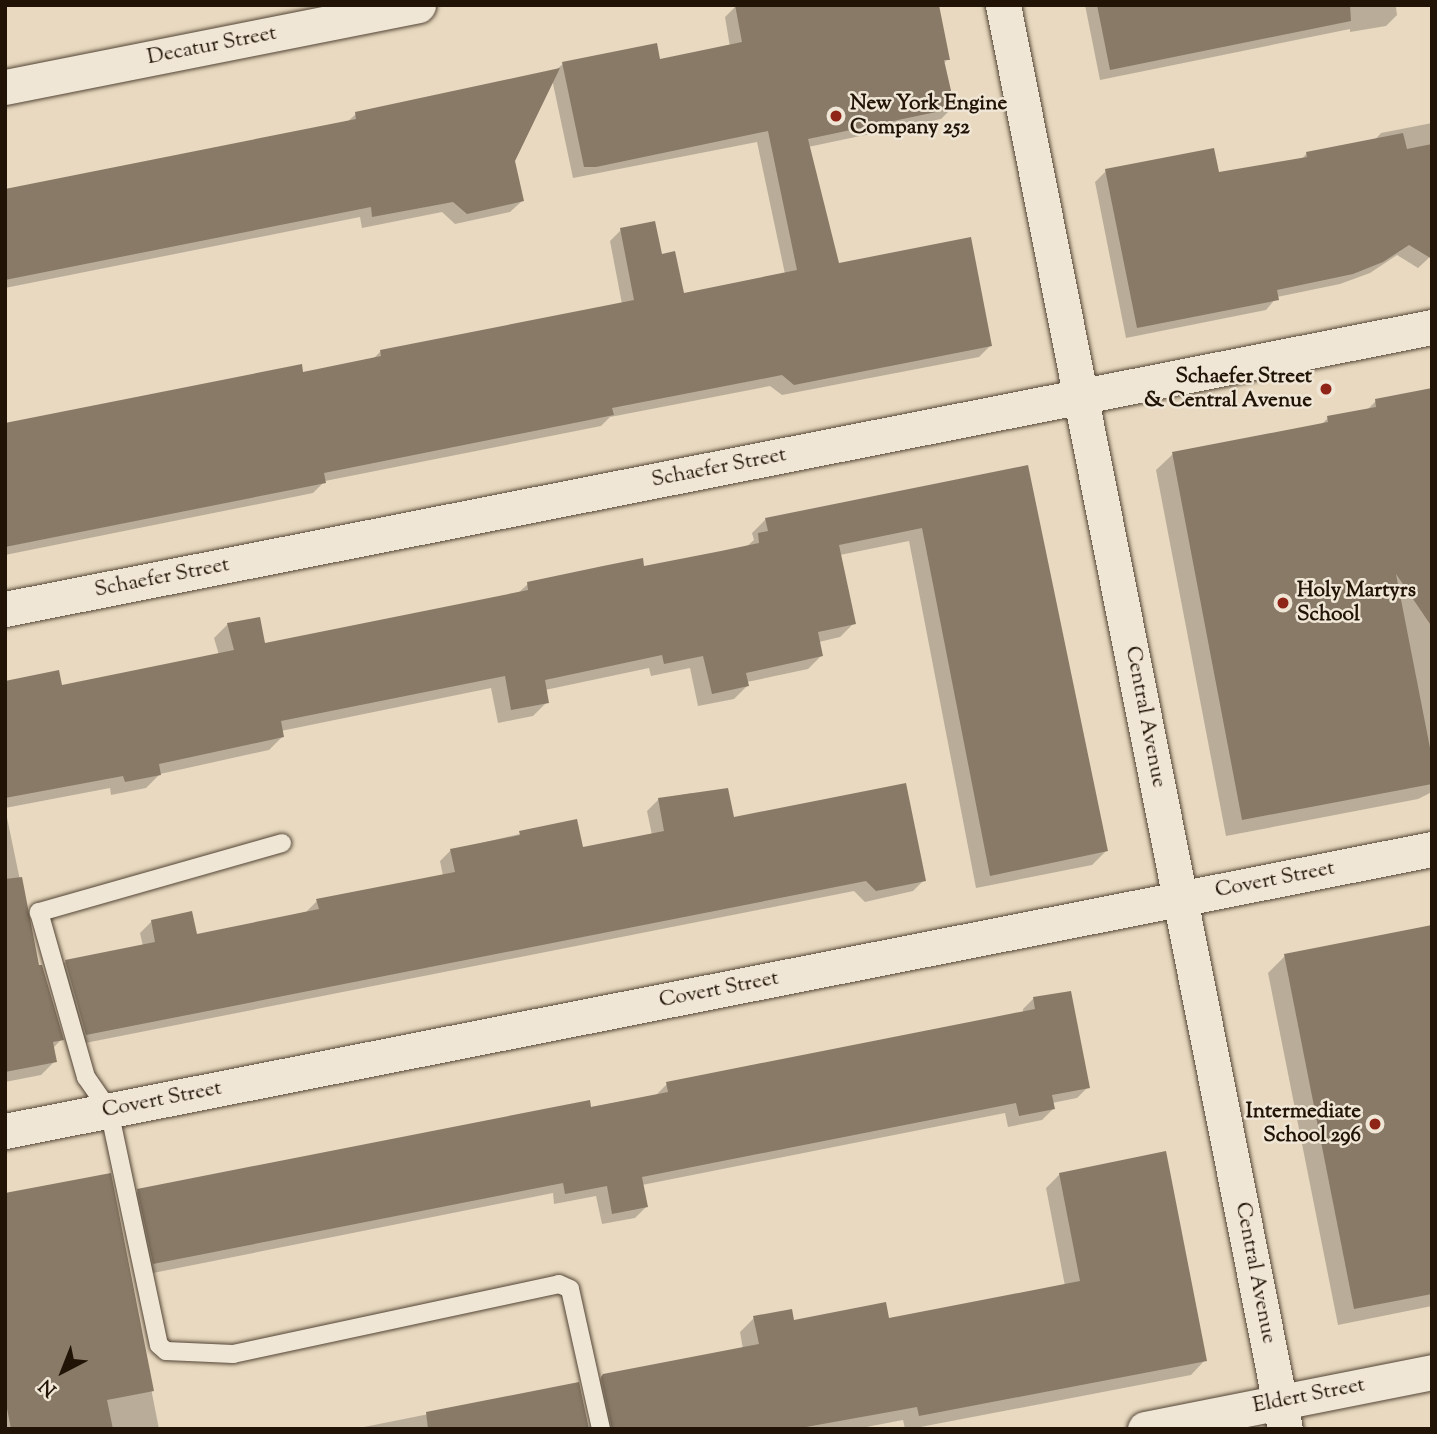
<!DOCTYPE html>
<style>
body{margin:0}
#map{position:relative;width:1437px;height:1434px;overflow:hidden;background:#e8d9c0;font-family:"Sorts Mill Goudy",serif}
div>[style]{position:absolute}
.shadow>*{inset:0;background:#0003}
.building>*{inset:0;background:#887a67}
.roads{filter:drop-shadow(0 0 2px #534534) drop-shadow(0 0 2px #534534)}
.lane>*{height:18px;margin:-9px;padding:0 9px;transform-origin:9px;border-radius:9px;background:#f0e6d6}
.street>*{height:35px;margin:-17.5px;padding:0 17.5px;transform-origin:17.5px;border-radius:17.5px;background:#f0e6d6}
.dots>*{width:19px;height:19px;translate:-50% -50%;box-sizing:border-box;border:4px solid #f0e6d6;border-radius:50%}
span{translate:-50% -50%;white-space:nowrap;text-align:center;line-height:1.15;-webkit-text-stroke:5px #f0e6d6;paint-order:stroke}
.street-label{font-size:21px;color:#211406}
.poi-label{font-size:21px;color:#211406;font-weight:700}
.left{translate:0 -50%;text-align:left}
.right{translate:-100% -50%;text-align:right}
.frame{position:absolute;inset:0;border:7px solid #211406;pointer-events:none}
.north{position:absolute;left:28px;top:1336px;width:70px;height:70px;-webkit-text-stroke:5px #f0e6d6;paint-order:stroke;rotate:222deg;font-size:19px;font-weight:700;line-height:28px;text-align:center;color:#211406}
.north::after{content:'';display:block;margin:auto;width:24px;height:32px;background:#211406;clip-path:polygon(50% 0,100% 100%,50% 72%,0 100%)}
</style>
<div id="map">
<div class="shadow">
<i style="clip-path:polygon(1085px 5px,1406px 5px,1396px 7px,1397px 15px,1386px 26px,1350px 32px,1350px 29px,1100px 80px)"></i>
<i style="clip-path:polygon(736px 6px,948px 59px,943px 64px,953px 107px,941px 119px,808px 147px,837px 265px,991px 345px,979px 357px,782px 395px,770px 386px,610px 417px,601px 426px,325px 481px,313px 493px,5px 555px,5px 425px,302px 374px,373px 359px,381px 351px,622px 304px,610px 241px,621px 230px,660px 256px,682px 295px,785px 274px,757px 142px,573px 178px,552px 79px,513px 161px,522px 201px,510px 212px,455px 224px,442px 212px,362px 228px,360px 217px,5px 288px,5px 191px,347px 122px,356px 114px,556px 70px,563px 64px,659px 61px,730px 47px,725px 17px)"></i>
<i style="clip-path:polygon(1432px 123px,1432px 255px,1418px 268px,1397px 255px,1370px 273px,1340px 284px,1277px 297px,1266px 310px,1126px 338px,1095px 182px,1106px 171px,1218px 174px,1301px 160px,1307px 153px,1374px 141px,1381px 133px)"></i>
<i style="clip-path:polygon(1432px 389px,1432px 792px,1418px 799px,1226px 836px,1156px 470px,1173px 454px,1320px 426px,1328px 418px,1366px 411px,1376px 401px)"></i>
<i style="clip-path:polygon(1027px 467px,1106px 851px,1092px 865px,976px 888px,909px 541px,840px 555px,854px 623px,840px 637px,819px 642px,821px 656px,808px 669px,747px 682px,747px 686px,734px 699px,698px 706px,690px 668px,651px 676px,649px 668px,545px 690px,547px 702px,533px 716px,498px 723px,491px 688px,281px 731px,282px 737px,269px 750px,160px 774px,146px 788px,111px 795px,110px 788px,5px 808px,38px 967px,62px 1039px,52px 1049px,55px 1061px,41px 1075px,5px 1082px,5px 683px,61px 687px,219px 655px,214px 638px,228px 624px,264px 645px,518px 593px,528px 584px,643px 568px,746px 547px,754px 540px,752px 533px,766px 519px)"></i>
<i style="clip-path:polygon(692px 793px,693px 797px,732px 819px,924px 880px,913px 891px,865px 902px,854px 891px,75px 1045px,54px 973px,65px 962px,143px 946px,140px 933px,152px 921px,196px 936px,306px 912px,317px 901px,443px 876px,440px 861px,451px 850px,576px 821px,581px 849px,652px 835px,647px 811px,659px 799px)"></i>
<i style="clip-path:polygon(1432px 927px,1432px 1306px,1338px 1325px,1268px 973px,1285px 956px)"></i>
<i style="clip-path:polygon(1034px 998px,1088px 1087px,1077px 1098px,1052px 1103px,1053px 1109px,1042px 1120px,1008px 1127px,1005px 1113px,642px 1185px,646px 1207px,635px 1218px,602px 1224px,596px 1196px,554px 1204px,553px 1193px,143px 1275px,127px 1202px,138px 1191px,656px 1095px,667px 1084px,1023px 1013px,1023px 1009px)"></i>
<i style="clip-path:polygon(1060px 1174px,1205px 1360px,1191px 1375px,910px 1429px,905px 1429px,903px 1420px,856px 1429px,596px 1429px,589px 1390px,604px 1375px,743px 1349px,740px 1332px,754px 1318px,793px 1322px,888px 1320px,1065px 1286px,1046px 1188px)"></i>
<i style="clip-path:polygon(109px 1175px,159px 1429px,5px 1429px,5px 1195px)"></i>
<i style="clip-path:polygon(578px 1384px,588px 1429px,354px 1429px)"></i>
</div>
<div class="building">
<i style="clip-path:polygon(735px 5px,939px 5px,950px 60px,944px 60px,955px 108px,808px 139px,839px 263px,971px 237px,992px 346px,794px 385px,782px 375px,612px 408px,614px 415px,324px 473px,326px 483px,5px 547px,5px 423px,302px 364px,303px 372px,381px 356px,380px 350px,634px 300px,620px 228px,655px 221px,662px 254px,675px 251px,684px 293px,797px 270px,768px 131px,596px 167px,584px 167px,562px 62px,657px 43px,660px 59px,742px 42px)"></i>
<i style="clip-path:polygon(1097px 5px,1350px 5px,1351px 21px,1110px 70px)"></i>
<i style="clip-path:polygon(560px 68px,515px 161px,524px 201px,467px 214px,453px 202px,372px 217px,371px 207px,5px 280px,5px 189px,356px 119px,355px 112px)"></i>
<i style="clip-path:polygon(1403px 133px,1407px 149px,1432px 144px,1432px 259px,1409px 245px,1383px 262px,1353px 274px,1277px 290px,1279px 300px,1137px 328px,1105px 169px,1214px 148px,1219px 172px,1307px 157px,1306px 152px)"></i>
<i style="clip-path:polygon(1432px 388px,1432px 627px,1396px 574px,1432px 758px,1432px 784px,1242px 820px,1172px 452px,1328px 422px,1327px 416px,1376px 407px,1375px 399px)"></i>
<i style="clip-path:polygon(1028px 465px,1108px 851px,990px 876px,922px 528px,839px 545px,856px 624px,818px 632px,823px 656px,746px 673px,749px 686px,712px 694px,703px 656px,664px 664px,662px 655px,545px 680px,549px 703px,511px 710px,505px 676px,281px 721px,284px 737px,159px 764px,161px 775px,125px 782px,123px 776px,5px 798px,5px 681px,59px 670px,62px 685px,234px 650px,227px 623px,260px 617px,265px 643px,528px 590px,527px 582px,603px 566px,643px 558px,644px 566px,721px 551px,759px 543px,758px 533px,768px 531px,765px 518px)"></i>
<i style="clip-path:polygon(906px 783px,926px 881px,876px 891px,866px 881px,86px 1035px,65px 960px,155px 942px,151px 920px,192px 911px,197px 934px,319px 909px,316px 899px,455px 872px,450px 849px,520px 835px,519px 831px,577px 819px,583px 847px,664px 831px,658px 798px,728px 788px,734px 817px)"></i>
<i style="clip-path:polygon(22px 877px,39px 965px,42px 965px,64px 1040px,53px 1042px,57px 1062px,5px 1072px,5px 879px)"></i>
<i style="clip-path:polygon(1432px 925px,1432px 1294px,1354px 1309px,1284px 954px)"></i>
<i style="clip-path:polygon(1071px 991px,1090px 1088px,1052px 1095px,1055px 1109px,1019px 1116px,1016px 1103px,642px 1177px,648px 1207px,612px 1214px,607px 1186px,565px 1194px,563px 1183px,153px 1264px,137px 1189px,590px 1100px,591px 1107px,668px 1092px,666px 1082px,1035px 1009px,1033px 997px)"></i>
<i style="clip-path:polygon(1166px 1151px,1207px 1361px,919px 1416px,917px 1407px,795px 1429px,612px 1429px,601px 1377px,603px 1374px,759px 1344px,753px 1316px,792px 1309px,794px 1320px,886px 1302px,889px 1318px,1080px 1281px,1059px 1173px)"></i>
<i style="clip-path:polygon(111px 1173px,154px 1391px,107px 1400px,113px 1429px,11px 1429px,5px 1398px,5px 1193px)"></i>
<i style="clip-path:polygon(579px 1382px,589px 1429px,428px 1429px,426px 1412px)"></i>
</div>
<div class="roads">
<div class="lane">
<i style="left:282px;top:843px;width:253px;rotate:164.1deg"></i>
<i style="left:39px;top:912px;width:172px;rotate:74.1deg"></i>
<i style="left:86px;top:1077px;width:40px;rotate:55.1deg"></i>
<i style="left:109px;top:1110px;width:240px;rotate:78deg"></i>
<i style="left:159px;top:1345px;width:9px;rotate:41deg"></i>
<i style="left:166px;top:1351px;width:67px;rotate:2.6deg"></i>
<i style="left:233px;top:1354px;width:333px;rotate:-12.1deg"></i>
<i style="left:559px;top:1284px;width:12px;rotate:24deg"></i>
<i style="left:570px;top:1289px;width:143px;rotate:77.5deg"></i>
</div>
<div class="street">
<i style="left:1003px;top:5px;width:1452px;rotate:78.8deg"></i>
<i style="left:5px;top:87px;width:421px;rotate:-11.2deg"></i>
<i style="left:5px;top:609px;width:1455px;rotate:-11.18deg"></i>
<i style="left:5px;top:1131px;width:1455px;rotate:-11.18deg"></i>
<i style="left:1145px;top:1429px;width:293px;rotate:-11.2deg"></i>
</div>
</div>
<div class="dots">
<i style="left:836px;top:116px;background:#8f2418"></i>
<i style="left:1326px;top:389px;background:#8f2418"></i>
<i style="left:1283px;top:603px;background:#8f2418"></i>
<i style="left:1375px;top:1124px;background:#8f2418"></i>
</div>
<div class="street-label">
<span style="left:212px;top:46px;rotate:-11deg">Decatur Street</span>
<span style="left:719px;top:468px;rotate:-11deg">Schaefer Street</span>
<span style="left:162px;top:578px;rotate:-11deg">Schaefer Street</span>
<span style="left:1145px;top:717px;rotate:79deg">Central Avenue</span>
<span style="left:1275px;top:880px;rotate:-11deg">Covert Street</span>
<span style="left:719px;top:990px;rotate:-11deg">Covert Street</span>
<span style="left:162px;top:1100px;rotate:-11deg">Covert Street</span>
<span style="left:1255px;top:1273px;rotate:79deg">Central Avenue</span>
<span style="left:1309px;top:1396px;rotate:-11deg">Eldert Street</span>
</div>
<div class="poi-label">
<span class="left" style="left:850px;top:116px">New York Engine<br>Company 252</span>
<span class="right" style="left:1312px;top:389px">Schaefer Street<br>&amp; Central Avenue</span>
<span class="left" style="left:1297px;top:603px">Holy Martyrs<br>School</span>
<span class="right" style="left:1361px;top:1124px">Intermediate<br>School 296</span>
</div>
<div class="frame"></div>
<div class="north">N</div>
</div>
